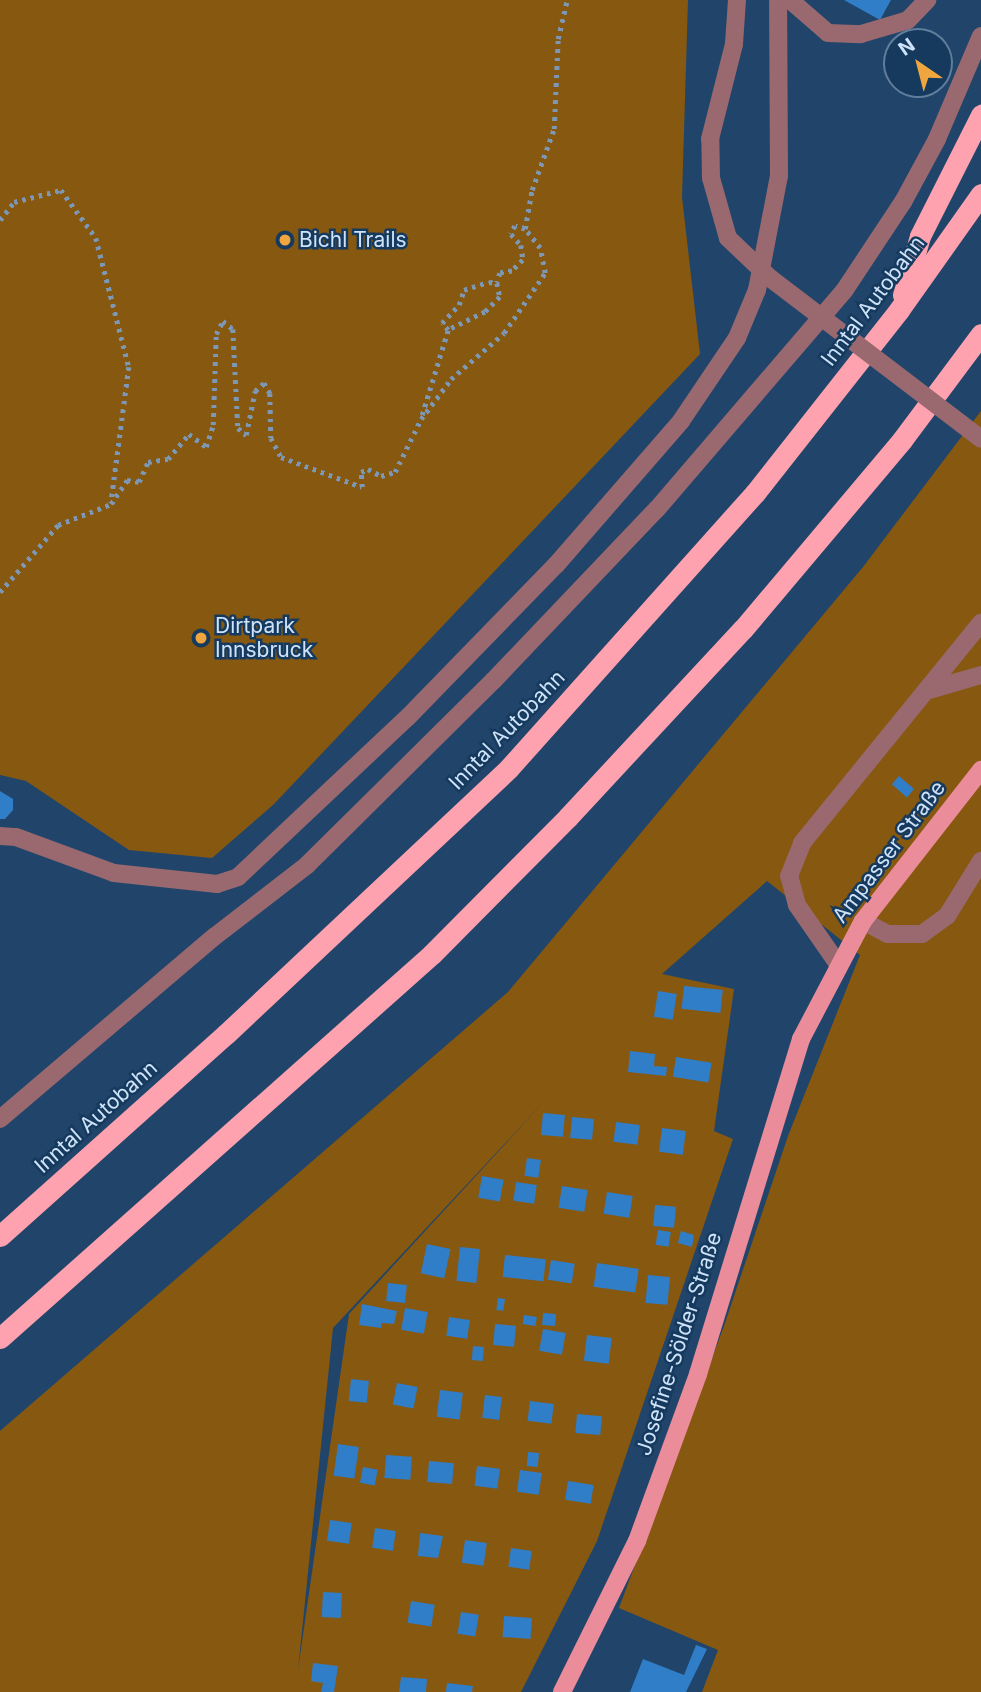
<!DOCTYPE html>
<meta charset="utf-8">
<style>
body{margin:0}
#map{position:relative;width:981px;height:1692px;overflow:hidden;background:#21456a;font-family:Inter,sans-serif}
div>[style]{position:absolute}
.green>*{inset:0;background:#875810}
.building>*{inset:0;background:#307dc8;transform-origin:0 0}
.path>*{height:4.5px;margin-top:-2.25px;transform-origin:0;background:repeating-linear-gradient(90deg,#7c98b5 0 3.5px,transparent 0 8.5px)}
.minor>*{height:18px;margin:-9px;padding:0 9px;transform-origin:9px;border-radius:9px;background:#99696f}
.major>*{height:18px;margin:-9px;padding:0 9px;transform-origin:9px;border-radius:9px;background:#eb8c9a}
.highway>*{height:21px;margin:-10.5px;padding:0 10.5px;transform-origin:10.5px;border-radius:10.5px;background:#fea2af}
.minor-bridge>*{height:18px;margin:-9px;padding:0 9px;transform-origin:9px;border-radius:9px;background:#99696f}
.dots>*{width:19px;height:19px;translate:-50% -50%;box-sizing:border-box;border:4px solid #163a5e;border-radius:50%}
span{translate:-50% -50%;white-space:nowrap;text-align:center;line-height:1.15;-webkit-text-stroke:5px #163a5e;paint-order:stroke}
.poi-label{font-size:21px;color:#cee3f9}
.left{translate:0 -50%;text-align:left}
.street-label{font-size:21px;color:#cee3f9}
.north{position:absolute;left:883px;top:28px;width:70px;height:70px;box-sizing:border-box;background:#163a5e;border:2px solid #607e9c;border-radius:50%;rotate:325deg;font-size:19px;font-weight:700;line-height:28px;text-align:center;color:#cee3f9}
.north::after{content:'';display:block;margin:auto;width:24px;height:32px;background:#f0a63f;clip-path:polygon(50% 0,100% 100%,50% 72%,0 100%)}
</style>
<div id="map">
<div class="green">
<i style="clip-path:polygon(0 0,688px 0,682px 197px,700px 354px,274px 804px,212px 858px,129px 850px,26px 781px,0 775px)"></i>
<i style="clip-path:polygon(evenodd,981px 411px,981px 1692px,702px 1692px,718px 1650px,619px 1608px,724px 1326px,788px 1136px,860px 955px,767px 881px,662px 974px,734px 989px,714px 1131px,733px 1139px,597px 1541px,521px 1692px,0 1692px,0 1431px,508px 992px,863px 567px,981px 411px,551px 1094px,349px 1314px,298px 1670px,333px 1328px,551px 1094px)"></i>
</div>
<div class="building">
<i style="clip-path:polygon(844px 0,891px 0,880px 20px)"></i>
<i style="left:899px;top:776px;width:20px;height:11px;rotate:41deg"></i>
<i style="clip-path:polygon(0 791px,13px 799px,13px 810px,5px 819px,0 819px)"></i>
<i style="left:684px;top:986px;width:39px;height:23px;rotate:6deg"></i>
<i style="left:658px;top:991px;width:19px;height:26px;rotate:9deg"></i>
<i style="clip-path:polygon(630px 1051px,655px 1054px,654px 1066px,667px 1067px,666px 1076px,628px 1072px)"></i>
<i style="left:676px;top:1057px;width:36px;height:20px;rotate:9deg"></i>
<i style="left:543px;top:1113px;width:22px;height:22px;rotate:5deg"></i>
<i style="left:572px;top:1117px;width:22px;height:21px;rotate:5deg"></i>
<i style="left:616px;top:1122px;width:24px;height:20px;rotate:7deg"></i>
<i style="left:662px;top:1128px;width:24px;height:24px;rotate:7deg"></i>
<i style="left:527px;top:1158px;width:14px;height:18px;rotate:8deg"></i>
<i style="left:482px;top:1176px;width:22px;height:22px;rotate:10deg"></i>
<i style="left:516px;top:1182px;width:21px;height:19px;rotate:8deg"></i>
<i style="left:562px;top:1186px;width:26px;height:22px;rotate:9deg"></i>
<i style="left:607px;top:1192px;width:26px;height:22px;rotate:9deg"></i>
<i style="left:655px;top:1205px;width:21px;height:21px;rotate:5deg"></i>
<i style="left:658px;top:1230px;width:13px;height:15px;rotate:9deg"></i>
<i style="clip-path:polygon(681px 1231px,694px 1235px,692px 1247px,678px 1243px)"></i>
<i style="left:427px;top:1244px;width:24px;height:30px;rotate:12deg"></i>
<i style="left:460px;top:1247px;width:20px;height:34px;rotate:6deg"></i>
<i style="left:505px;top:1255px;width:41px;height:22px;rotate:6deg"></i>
<i style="left:551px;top:1260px;width:24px;height:20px;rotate:9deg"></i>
<i style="left:597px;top:1263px;width:42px;height:24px;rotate:8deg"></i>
<i style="left:648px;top:1275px;width:22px;height:28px;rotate:5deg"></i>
<i style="left:388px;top:1283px;width:19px;height:18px;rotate:6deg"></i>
<i style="left:498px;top:1298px;width:7px;height:12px;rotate:8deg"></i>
<i style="clip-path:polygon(362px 1304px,397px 1311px,394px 1324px,382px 1323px,381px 1328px,359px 1325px)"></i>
<i style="left:405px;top:1308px;width:23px;height:22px;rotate:10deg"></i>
<i style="left:543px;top:1313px;width:13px;height:12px;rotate:4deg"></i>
<i style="left:524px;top:1315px;width:13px;height:9px;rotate:9deg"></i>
<i style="left:449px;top:1317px;width:21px;height:19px;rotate:8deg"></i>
<i style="left:495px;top:1324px;width:21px;height:21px;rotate:5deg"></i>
<i style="left:543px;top:1329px;width:23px;height:22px;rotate:10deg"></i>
<i style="left:587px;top:1335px;width:25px;height:26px;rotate:7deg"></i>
<i style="left:473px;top:1346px;width:11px;height:14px;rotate:5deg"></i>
<i style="left:351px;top:1379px;width:18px;height:22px;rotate:6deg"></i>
<i style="left:397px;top:1383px;width:21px;height:22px;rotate:11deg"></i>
<i style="left:440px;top:1390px;width:23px;height:27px;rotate:7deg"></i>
<i style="left:485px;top:1395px;width:17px;height:23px;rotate:7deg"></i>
<i style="left:530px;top:1401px;width:24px;height:20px;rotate:7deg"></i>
<i style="left:577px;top:1414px;width:25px;height:19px;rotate:5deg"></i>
<i style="left:338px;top:1444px;width:21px;height:32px;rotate:8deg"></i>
<i style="left:528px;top:1452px;width:11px;height:14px;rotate:5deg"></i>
<i style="left:386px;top:1455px;width:26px;height:23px;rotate:4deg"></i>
<i style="left:429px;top:1461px;width:25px;height:21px;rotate:5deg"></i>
<i style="left:477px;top:1466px;width:23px;height:20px;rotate:7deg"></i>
<i style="left:363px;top:1467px;width:15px;height:16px;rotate:11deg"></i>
<i style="left:520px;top:1470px;width:22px;height:22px;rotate:8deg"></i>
<i style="left:568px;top:1481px;width:26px;height:19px;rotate:9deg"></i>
<i style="left:330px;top:1520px;width:22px;height:21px;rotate:8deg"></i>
<i style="left:375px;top:1528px;width:21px;height:20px;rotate:8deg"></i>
<i style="clip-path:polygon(420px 1533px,443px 1536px,438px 1558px,418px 1556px)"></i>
<i style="left:465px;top:1540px;width:22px;height:23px;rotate:8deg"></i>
<i style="left:511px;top:1548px;width:21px;height:19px;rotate:8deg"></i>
<i style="left:323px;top:1592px;width:19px;height:25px;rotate:3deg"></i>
<i style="left:411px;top:1601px;width:24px;height:22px;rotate:9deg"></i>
<i style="left:461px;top:1612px;width:18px;height:22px;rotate:9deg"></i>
<i style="left:504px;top:1616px;width:28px;height:21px;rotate:4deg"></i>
<i style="clip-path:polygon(696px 1645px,707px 1649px,686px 1692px,630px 1692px,643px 1659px,684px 1675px)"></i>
<i style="clip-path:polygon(313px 1663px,338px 1666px,334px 1692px,321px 1692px,323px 1683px,311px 1681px)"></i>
<i style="clip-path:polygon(401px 1677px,427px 1679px,426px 1692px,399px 1692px)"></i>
<i style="clip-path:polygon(447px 1683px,473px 1686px,472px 1692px,446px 1692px)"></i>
</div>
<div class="path">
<i style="left:0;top:220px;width:23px;rotate:-52deg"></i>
<i style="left:14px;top:202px;width:49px;rotate:-14.3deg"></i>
<i style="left:61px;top:190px;width:59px;rotate:53.9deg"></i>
<i style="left:96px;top:238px;width:133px;rotate:75.7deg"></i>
<i style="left:129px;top:367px;width:137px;rotate:97.5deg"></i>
<i style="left:525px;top:229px;width:40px;rotate:-80deg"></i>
<i style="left:532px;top:190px;width:65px;rotate:-70.2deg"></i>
<i style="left:554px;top:129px;width:90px;rotate:-87.5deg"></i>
<i style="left:558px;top:39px;width:40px;rotate:-77deg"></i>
<i style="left:489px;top:282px;width:8px;rotate:7deg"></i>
<i style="left:497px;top:283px;width:14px;rotate:78deg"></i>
<i style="left:500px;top:297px;width:21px;rotate:135deg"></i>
<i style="left:485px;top:312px;width:41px;rotate:154.1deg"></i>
<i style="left:448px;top:330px;width:9px;rotate:-131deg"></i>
<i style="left:442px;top:323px;width:25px;rotate:-47deg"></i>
<i style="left:459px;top:305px;width:16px;rotate:-72deg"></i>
<i style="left:464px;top:290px;width:26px;rotate:-18deg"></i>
<i style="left:422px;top:415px;width:89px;rotate:-73deg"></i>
<i style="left:111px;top:504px;width:29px;rotate:-56deg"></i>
<i style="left:127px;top:480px;width:12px;rotate:9deg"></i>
<i style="left:139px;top:482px;width:22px;rotate:-66deg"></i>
<i style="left:148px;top:462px;width:20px;rotate:-9deg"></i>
<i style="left:168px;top:459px;width:33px;rotate:-50deg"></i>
<i style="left:189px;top:434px;width:21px;rotate:37deg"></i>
<i style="left:206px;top:447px;width:23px;rotate:-72deg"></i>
<i style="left:213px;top:425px;width:91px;rotate:-88.1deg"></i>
<i style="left:216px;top:334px;width:15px;rotate:-62deg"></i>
<i style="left:223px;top:321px;width:13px;rotate:39deg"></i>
<i style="left:233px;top:329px;width:99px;rotate:87.1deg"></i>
<i style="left:238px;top:428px;width:11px;rotate:41deg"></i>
<i style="left:246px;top:435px;width:45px;rotate:-78.4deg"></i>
<i style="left:255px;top:391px;width:12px;rotate:-42deg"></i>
<i style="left:264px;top:383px;width:12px;rotate:59deg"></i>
<i style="left:270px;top:393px;width:45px;rotate:88.7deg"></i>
<i style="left:271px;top:438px;width:21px;rotate:62deg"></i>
<i style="left:281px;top:457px;width:86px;rotate:20.3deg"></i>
<i style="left:362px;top:487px;width:15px;rotate:-94deg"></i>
<i style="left:361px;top:472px;width:8px;rotate:-23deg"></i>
<i style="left:368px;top:469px;width:15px;rotate:28deg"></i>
<i style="left:381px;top:476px;width:15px;rotate:-16deg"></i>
<i style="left:395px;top:472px;width:59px;rotate:-63.9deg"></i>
<i style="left:421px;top:419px;width:50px;rotate:-53.1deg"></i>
<i style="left:451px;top:379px;width:70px;rotate:-41deg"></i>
<i style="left:504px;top:333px;width:73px;rotate:-55.7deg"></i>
<i style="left:545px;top:273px;width:25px;rotate:-101deg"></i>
<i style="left:540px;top:248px;width:24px;rotate:-128deg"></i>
<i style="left:525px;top:229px;width:10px;rotate:-163deg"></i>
<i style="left:515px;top:226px;width:9px;rotate:117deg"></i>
<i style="left:511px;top:234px;width:15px;rotate:48deg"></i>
<i style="left:521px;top:245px;width:15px;rotate:82deg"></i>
<i style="left:523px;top:260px;width:16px;rotate:135deg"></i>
<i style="left:512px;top:271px;width:12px;rotate:171deg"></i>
<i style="left:500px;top:273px;width:10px;rotate:107deg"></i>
<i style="left:0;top:592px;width:89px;rotate:-49.1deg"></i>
<i style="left:58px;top:525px;width:57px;rotate:-21.6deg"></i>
</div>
<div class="minor">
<i style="left:790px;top:0;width:50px;rotate:41deg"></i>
<i style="left:828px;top:33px;width:33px;rotate:2deg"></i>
<i style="left:861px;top:34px;width:49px;rotate:-16.6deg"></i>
<i style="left:908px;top:20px;width:28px;rotate:-46deg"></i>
<i style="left:728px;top:238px;width:62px;rotate:-105.8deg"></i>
<i style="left:711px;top:178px;width:39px;rotate:-91deg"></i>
<i style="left:710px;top:139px;width:98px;rotate:-75.8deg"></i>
<i style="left:734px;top:44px;width:44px;rotate:-86.1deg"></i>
<i style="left:929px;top:690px;width:54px;rotate:-16.1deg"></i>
<i style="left:0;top:836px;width:16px;rotate:4deg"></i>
<i style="left:16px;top:837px;width:104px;rotate:20.2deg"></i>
<i style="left:114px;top:873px;width:104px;rotate:6.1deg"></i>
<i style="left:217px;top:884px;width:22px;rotate:-18deg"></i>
<i style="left:238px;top:877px;width:233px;rotate:-43.3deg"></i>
<i style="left:408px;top:717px;width:212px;rotate:-45.8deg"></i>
<i style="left:556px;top:565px;width:191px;rotate:-49deg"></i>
<i style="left:681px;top:421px;width:100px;rotate:-56deg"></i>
<i style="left:737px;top:338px;width:52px;rotate:-67.4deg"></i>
<i style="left:757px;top:290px;width:116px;rotate:-79.1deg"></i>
<i style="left:779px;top:176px;width:176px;rotate:-90.3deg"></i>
<i style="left:863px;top:921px;width:27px;rotate:28deg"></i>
<i style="left:887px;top:934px;width:35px"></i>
<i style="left:922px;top:934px;width:31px;rotate:-36deg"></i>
<i style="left:947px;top:916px;width:65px;rotate:-58.3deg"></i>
<i style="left:838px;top:964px;width:72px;rotate:-124.8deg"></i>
<i style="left:797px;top:905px;width:30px;rotate:-105deg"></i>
<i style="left:789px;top:876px;width:35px;rotate:-68deg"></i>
<i style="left:802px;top:843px;width:284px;rotate:-50.9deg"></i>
<i style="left:0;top:1119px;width:281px;rotate:-40.4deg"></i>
<i style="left:214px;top:937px;width:118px;rotate:-37.7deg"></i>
<i style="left:307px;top:865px;width:262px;rotate:-44.7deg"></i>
<i style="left:493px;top:681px;width:238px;rotate:-46.4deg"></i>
<i style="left:657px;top:509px;width:287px;rotate:-49.4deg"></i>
<i style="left:844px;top:291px;width:107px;rotate:-56.5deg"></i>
<i style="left:903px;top:202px;width:72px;rotate:-61.6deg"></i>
<i style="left:937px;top:139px;width:112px;rotate:-66.9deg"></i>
</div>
<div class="major">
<i style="left:562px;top:1692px;width:169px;rotate:-63.6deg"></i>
<i style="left:637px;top:1541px;width:178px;rotate:-69.9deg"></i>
<i style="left:698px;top:1374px;width:350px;rotate:-72.9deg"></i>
<i style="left:801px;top:1039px;width:133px;rotate:-62.3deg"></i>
<i style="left:863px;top:921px;width:192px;rotate:-52deg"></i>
</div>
<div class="highway">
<i style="left:903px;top:295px;width:61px;rotate:-73.9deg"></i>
<i style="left:920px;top:236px;width:136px;rotate:-63.2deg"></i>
<i style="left:0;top:1236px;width:303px;rotate:-41.8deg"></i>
<i style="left:226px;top:1034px;width:388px;rotate:-43.2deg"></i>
<i style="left:509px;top:768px;width:369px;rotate:-48.2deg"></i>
<i style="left:755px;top:493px;width:233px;rotate:-51.8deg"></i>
<i style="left:899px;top:310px;width:142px;rotate:-54.7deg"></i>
<i style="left:0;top:1338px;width:578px;rotate:-41.63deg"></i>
<i style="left:432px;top:954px;width:193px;rotate:-45.2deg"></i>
<i style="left:568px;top:817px;width:257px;rotate:-47.1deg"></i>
<i style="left:743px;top:629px;width:247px;rotate:-49.9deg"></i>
<i style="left:902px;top:440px;width:132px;rotate:-53.3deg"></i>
</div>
<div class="minor-bridge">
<i style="left:728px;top:238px;width:58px;rotate:43.6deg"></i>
<i style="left:770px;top:278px;width:265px;rotate:37.3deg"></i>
</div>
<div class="dots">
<i style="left:285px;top:240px;background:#f0a63f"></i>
<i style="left:201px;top:638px;background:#f0a63f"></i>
</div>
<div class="poi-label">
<span class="left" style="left:299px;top:240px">Bichl Trails</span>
<span class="left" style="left:215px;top:638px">Dirtpark<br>Innsbruck</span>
</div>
<div class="street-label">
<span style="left:873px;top:301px;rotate:-53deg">Inntal Autobahn</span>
<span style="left:507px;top:730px;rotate:-46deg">Inntal Autobahn</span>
<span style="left:889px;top:852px;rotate:-53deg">Ampasser Straße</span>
<span style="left:96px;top:1117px;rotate:-42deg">Inntal Autobahn</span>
<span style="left:679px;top:1344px;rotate:-72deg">Josefine-Sölder-Straße</span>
</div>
<div class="north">N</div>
</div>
